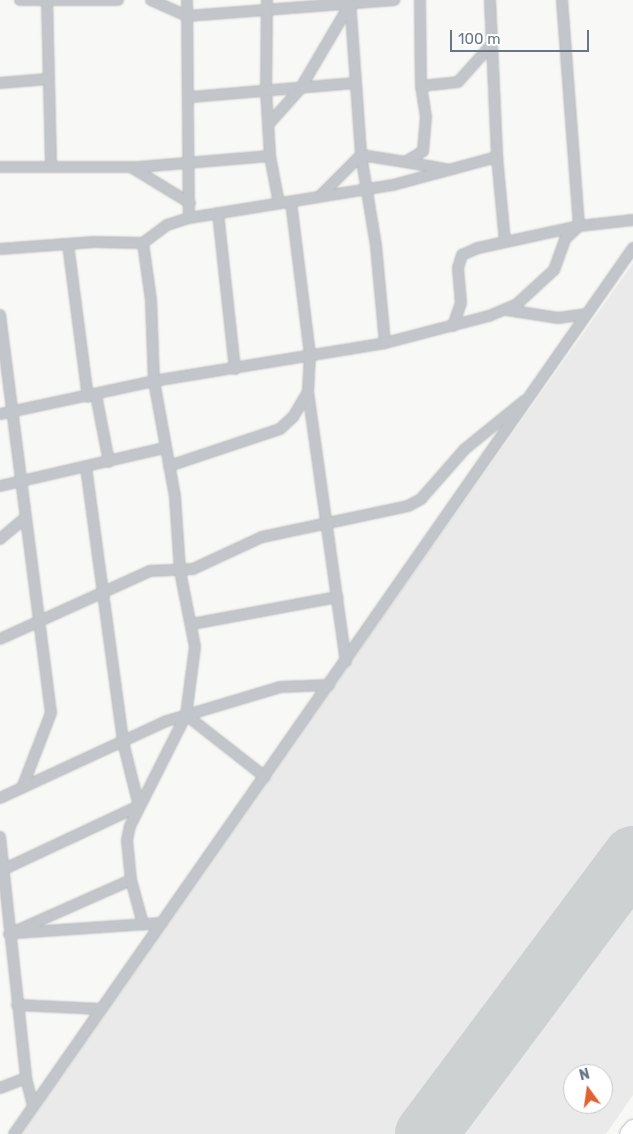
<!DOCTYPE html>
<style>
body{margin:0}
#map{position:relative;width:633px;height:1134px;overflow:hidden;background:#f8f9f6;font-family:Rubik,sans-serif}
div>[style]{position:absolute}
.built>*{inset:0;background:#e9eae9}
.runway>*{height:62px;margin:-31px;padding:0 31px;transform-origin:31px;border-radius:31px;background:#ced1d2}
.roads{filter:drop-shadow(0 0 1px #b5b8bc) drop-shadow(0 0 1px #b5b8bc)}
.minor>*{height:10px;margin:-5px;padding:0 5px;transform-origin:5px;border-radius:5px;background:#c2c5c9}
.trunk>*{height:16px;margin:-8px;padding:0 8px;transform-origin:8px;border-radius:8px;background:#fff}
span{translate:-50% -50%;white-space:nowrap;text-align:center;line-height:1.15;-webkit-text-stroke:5px #fff;paint-order:stroke}
.north{position:absolute;left:563px;top:1064px;width:50px;height:50px;box-sizing:border-box;background:#fff;border:1px solid #c3c9cf;border-radius:50%;rotate:346deg;font-size:14px;font-weight:700;line-height:20px;text-align:center;color:#687786}
.north::after{content:'';display:block;margin:auto;width:18px;height:22px;background:#e0632f;clip-path:polygon(50% 0,100% 100%,50% 72%,0 100%)}
.scale{position:absolute;left:450px;top:30px;width:139px;height:22px;box-sizing:border-box;border:2px solid #687786;border-top:0;padding-left:6px;font-size:15px;line-height:18px;white-space:nowrap;color:#687786;-webkit-text-stroke:4px #fff;paint-order:stroke}
</style>
<div id="map">
<div class="built">
<i style="clip-path:polygon(evenodd,633px 263px,633px 1095px,606px 1134px,17px 1134px,633px 263px,573px 1074px,603px 1074px,603px 1104px,573px 1104px,573px 1074px)"></i>
</div>
<div class="runway">
<i style="left:426px;top:1134px;width:346px;rotate:-53.2deg"></i>
</div>
<div class="roads">
<div class="minor">
<i style="left:20px;top:0;width:98px"></i>
<i style="left:47px;top:0;width:166px;rotate:88.6deg"></i>
<i style="left:151px;top:0;width:39px;rotate:24deg"></i>
<i style="left:187px;top:16px;width:208px;rotate:-4.4deg"></i>
<i style="left:187px;top:0;width:218px;rotate:89.5deg"></i>
<i style="left:267px;top:0;width:90px;rotate:90.6deg"></i>
<i style="left:266px;top:90px;width:66px;rotate:86.5deg"></i>
<i style="left:270px;top:156px;width:48px;rotate:79.2deg"></i>
<i style="left:350px;top:0;width:155px;rotate:85.9deg"></i>
<i style="left:361px;top:155px;width:92px;rotate:80.6deg"></i>
<i style="left:376px;top:246px;width:97px;rotate:84.7deg"></i>
<i style="left:490px;top:0;width:157px;rotate:87.4deg"></i>
<i style="left:0;top:83px;width:48px;rotate:-4.8deg"></i>
<i style="left:421px;top:86px;width:37px;rotate:-6deg"></i>
<i style="left:458px;top:82px;width:51px;rotate:-48.2deg"></i>
<i style="left:191px;top:97px;width:165px;rotate:-4.9deg"></i>
<i style="left:268px;top:125px;width:48px;rotate:-48.4deg"></i>
<i style="left:300px;top:89px;width:99px;rotate:-59.5deg"></i>
<i style="left:405px;top:162px;width:42px;rotate:9.7deg"></i>
<i style="left:0;top:167px;width:139px"></i>
<i style="left:139px;top:167px;width:131px;rotate:-4.8deg"></i>
<i style="left:131px;top:167px;width:69px;rotate:31.4deg"></i>
<i style="left:319px;top:197px;width:59px;rotate:-45deg"></i>
<i style="left:361px;top:155px;width:45px;rotate:9deg"></i>
<i style="left:405px;top:162px;width:21px;rotate:-31deg"></i>
<i style="left:423px;top:151px;width:34px;rotate:-85deg"></i>
<i style="left:426px;top:117px;width:31px;rotate:-99deg"></i>
<i style="left:421px;top:86px;width:86px;rotate:-90.7deg"></i>
<i style="left:291px;top:202px;width:153px;rotate:82.9deg"></i>
<i style="left:310px;top:354px;width:38px;rotate:93deg"></i>
<i style="left:308px;top:392px;width:272px;rotate:82deg"></i>
<i style="left:218px;top:213px;width:157px;rotate:83.8deg"></i>
<i style="left:143px;top:243px;width:58px;rotate:82deg"></i>
<i style="left:151px;top:300px;width:81px;rotate:87.9deg"></i>
<i style="left:154px;top:381px;width:118px;rotate:79.7deg"></i>
<i style="left:175px;top:497px;width:74px;rotate:86.1deg"></i>
<i style="left:180px;top:571px;width:77px;rotate:78.8deg"></i>
<i style="left:195px;top:647px;width:69px;rotate:97.5deg"></i>
<i style="left:186px;top:715px;width:100px;rotate:38.1deg"></i>
<i style="left:68px;top:244px;width:154px;rotate:82.6deg"></i>
<i style="left:0;top:249px;width:94px;rotate:-4.3deg"></i>
<i style="left:94px;top:242px;width:49px;rotate:1.2deg"></i>
<i style="left:143px;top:243px;width:30px;rotate:-37deg"></i>
<i style="left:167px;top:225px;width:23px;rotate:-18deg"></i>
<i style="left:189px;top:218px;width:207px;rotate:-9.2deg"></i>
<i style="left:393px;top:185px;width:108px;rotate:-15.1deg"></i>
<i style="left:497px;top:157px;width:85px;rotate:84.6deg"></i>
<i style="left:507px;top:310px;width:52px;rotate:8.9deg"></i>
<i style="left:558px;top:318px;width:29px;rotate:-8deg"></i>
<i style="left:0;top:315px;width:401px;rotate:82.7deg"></i>
<i style="left:51px;top:713px;width:80px;rotate:111.1deg"></i>
<i style="left:453px;top:326px;width:24px;rotate:-71deg"></i>
<i style="left:461px;top:303px;width:35px;rotate:-95deg"></i>
<i style="left:458px;top:268px;width:14px;rotate:-73deg"></i>
<i style="left:462px;top:255px;width:17px;rotate:-24deg"></i>
<i style="left:478px;top:248px;width:103px;rotate:-12.3deg"></i>
<i style="left:579px;top:226px;width:227px;rotate:-94.3deg"></i>
<i style="left:96px;top:395px;width:68px;rotate:79deg"></i>
<i style="left:0;top:414px;width:157px;rotate:-12.1deg"></i>
<i style="left:154px;top:381px;width:234px;rotate:-9.3deg"></i>
<i style="left:385px;top:343px;width:107px;rotate:-14.6deg"></i>
<i style="left:489px;top:316px;width:30px;rotate:-23deg"></i>
<i style="left:517px;top:304px;width:50px;rotate:-42.6deg"></i>
<i style="left:554px;top:270px;width:33px;rotate:-70deg"></i>
<i style="left:565px;top:239px;width:19px;rotate:-43deg"></i>
<i style="left:579px;top:226px;width:54px;rotate:-6.3deg"></i>
<i style="left:169px;top:466px;width:117px;rotate:-18.4deg"></i>
<i style="left:280px;top:429px;width:18px;rotate:-43deg"></i>
<i style="left:293px;top:417px;width:29px;rotate:-59deg"></i>
<i style="left:86px;top:467px;width:277px;rotate:82.3deg"></i>
<i style="left:123px;top:742px;width:66px;rotate:76deg"></i>
<i style="left:0;top:486px;width:169px;rotate:-13deg"></i>
<i style="left:0;top:539px;width:34px;rotate:-40deg"></i>
<i style="left:192px;top:624px;width:148px;rotate:-10.5deg"></i>
<i style="left:0;top:639px;width:165px;rotate:-24.4deg"></i>
<i style="left:150px;top:571px;width:43px;rotate:-2.7deg"></i>
<i style="left:193px;top:569px;width:76px;rotate:-24.9deg"></i>
<i style="left:262px;top:537px;width:149px;rotate:-12deg"></i>
<i style="left:408px;top:506px;width:15px;rotate:-28deg"></i>
<i style="left:421px;top:499px;width:67px;rotate:-48.7deg"></i>
<i style="left:465px;top:449px;width:76px;rotate:-39.1deg"></i>
<i style="left:0;top:798px;width:184px;rotate:-24.8deg"></i>
<i style="left:167px;top:721px;width:118px;rotate:-16.7deg"></i>
<i style="left:280px;top:687px;width:49px;rotate:-2.3deg"></i>
<i style="left:0;top:837px;width:242px;rotate:83.8deg"></i>
<i style="left:26px;top:1078px;width:29px;rotate:76deg"></i>
<i style="left:0;top:871px;width:153px;rotate:-25.1deg"></i>
<i style="left:131px;top:880px;width:46px;rotate:74.7deg"></i>
<i style="left:16px;top:933px;width:146px;rotate:-3.9deg"></i>
<i style="left:9px;top:934px;width:133px;rotate:-23.9deg"></i>
<i style="left:131px;top:880px;width:40px;rotate:-95.7deg"></i>
<i style="left:127px;top:840px;width:14px;rotate:-78deg"></i>
<i style="left:130px;top:826px;width:124px;rotate:-63.2deg"></i>
<i style="left:17px;top:1005px;width:84px;rotate:2.7deg"></i>
<i style="left:0;top:1088px;width:28px;rotate:-21deg"></i>
<i style="left:14px;top:1134px;width:1081px;rotate:-55.06deg"></i>
</div>
<div class="trunk">
<i style="left:628px;top:1134px;width:8px;rotate:-50deg"></i>
</div>
</div>
<div class="north">N</div>
<div class="scale">100 m</div>
</div>
